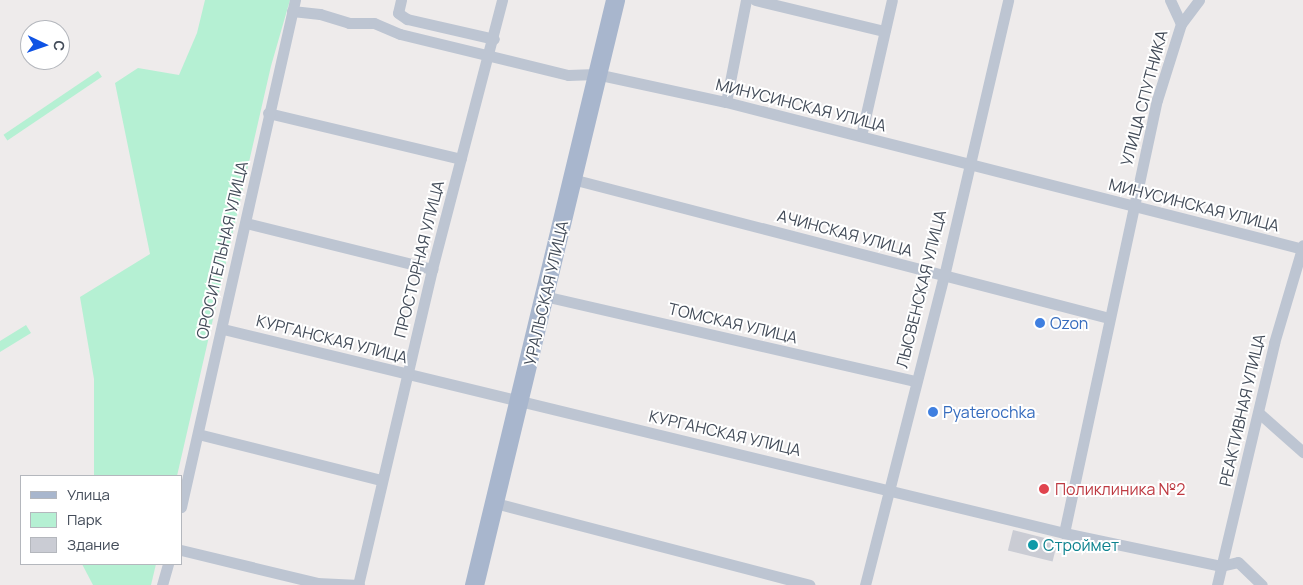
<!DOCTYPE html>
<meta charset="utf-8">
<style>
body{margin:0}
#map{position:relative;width:1303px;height:585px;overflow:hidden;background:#eeebeb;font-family:Manrope,sans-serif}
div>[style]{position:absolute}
.green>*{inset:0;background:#b5f0d3;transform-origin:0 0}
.building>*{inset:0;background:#caccd4;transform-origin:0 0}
.minor>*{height:11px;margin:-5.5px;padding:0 5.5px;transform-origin:5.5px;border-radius:5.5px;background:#bdc5d2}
.primary>*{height:19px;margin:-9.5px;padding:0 9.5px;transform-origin:9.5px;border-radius:9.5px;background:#a8b6cd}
.dots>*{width:14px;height:14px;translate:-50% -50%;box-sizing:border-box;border:2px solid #fff;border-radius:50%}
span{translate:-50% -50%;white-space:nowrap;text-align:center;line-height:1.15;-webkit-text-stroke:4px #fff;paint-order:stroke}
.street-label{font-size:16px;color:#434c59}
.shop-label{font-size:16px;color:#366cbe}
.left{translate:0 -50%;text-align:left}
.health-label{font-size:16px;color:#be3a42}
.culture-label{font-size:16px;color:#0d838f}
.legend{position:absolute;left:20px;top:475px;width:162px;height:90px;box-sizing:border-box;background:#fff;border:1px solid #b4b7bd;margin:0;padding:6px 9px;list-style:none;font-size:15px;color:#434c59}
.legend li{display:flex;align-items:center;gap:10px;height:25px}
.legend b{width:25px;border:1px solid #b4b7bd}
.north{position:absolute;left:20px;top:20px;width:50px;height:50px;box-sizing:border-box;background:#fff;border:1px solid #b4b7bd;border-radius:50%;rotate:93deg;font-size:14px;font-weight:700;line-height:20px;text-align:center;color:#434c59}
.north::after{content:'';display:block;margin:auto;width:18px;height:22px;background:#0f53e4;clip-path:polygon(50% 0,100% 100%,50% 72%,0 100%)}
</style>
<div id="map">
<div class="green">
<i style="clip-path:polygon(205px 0,290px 0,271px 66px,177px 476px,94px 476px,94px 379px,80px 297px,150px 254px,115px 83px,138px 68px,179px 75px,197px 33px)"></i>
<i style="left:98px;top:71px;width:7px;height:114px;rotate:56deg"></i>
<i style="clip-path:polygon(26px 325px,31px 333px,0 352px,0 341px)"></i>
<i style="clip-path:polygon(82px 564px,156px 564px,151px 585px,93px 585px)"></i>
</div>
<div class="building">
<i style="left:1013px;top:530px;width:46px;height:21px;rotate:14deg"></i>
</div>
<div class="minor">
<i style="left:401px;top:0;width:13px;rotate:103deg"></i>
<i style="left:398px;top:13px;width:11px;rotate:34deg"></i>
<i style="left:407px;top:19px;width:89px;rotate:12.9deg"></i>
<i style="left:755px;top:0;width:133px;rotate:13.5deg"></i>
<i style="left:1170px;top:0;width:26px;rotate:65deg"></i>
<i style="left:292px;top:11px;width:28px;rotate:6deg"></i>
<i style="left:320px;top:14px;width:30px;rotate:17deg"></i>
<i style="left:349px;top:23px;width:25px"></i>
<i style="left:374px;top:23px;width:28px;rotate:23deg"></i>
<i style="left:400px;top:34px;width:173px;rotate:13.7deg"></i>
<i style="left:568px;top:75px;width:28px;rotate:-2deg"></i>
<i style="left:596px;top:74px;width:133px;rotate:12.2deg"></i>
<i style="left:726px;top:102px;width:595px;rotate:14.29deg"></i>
<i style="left:726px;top:102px;width:104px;rotate:-78.9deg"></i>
<i style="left:268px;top:113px;width:198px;rotate:13.4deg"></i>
<i style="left:861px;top:136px;width:139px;rotate:-77.2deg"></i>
<i style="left:572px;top:179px;width:555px;rotate:14.51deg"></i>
<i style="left:246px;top:223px;width:192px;rotate:13.9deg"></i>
<i style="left:544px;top:296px;width:381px;rotate:12.9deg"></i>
<i style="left:223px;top:329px;width:865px;rotate:13.63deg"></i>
<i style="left:1064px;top:533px;width:160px;rotate:11.9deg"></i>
<i style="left:1221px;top:566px;width:17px;rotate:-13deg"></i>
<i style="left:1238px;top:562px;width:33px;rotate:44deg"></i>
<i style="left:1259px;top:413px;width:59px;rotate:41.6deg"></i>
<i style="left:198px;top:434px;width:189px;rotate:14.1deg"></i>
<i style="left:495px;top:503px;width:325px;rotate:14.6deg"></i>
<i style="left:181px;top:507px;width:520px;rotate:-77.33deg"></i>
<i style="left:1064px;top:533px;width:443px;rotate:-77.9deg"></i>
<i style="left:1157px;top:100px;width:80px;rotate:-72.5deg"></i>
<i style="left:1181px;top:24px;width:30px;rotate:-53deg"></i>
<i style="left:181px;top:550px;width:140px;rotate:13.6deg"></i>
<i style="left:317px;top:583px;width:42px;rotate:2.7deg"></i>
<i style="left:162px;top:585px;width:22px;rotate:-74deg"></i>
<i style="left:358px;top:585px;width:325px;rotate:-76.8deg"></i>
<i style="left:432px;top:269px;width:278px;rotate:-75.4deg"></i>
<i style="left:865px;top:585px;width:319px;rotate:-75.7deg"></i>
<i style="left:944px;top:276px;width:283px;rotate:-76.9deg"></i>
<i style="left:1217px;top:585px;width:249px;rotate:-76.7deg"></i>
<i style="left:1274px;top:343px;width:102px;rotate:-73.5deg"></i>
</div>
<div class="primary">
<i style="left:474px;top:585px;width:602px;rotate:-76.45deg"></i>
</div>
<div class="dots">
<i style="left:1040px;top:323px;background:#3f7fe0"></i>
<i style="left:933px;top:412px;background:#3f7fe0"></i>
<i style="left:1044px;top:489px;background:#e0444e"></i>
<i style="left:1033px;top:545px;background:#0f9aa8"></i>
</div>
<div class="street-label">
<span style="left:1144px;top:98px;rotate:-75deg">УЛИЦА СПУТНИКА</span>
<span style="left:801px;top:105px;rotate:14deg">МИНУСИНСКАЯ УЛИЦА</span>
<span style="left:1194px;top:205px;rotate:14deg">МИНУСИНСКАЯ УЛИЦА</span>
<span style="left:845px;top:233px;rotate:15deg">АЧИНСКАЯ УЛИЦА</span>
<span style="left:222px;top:250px;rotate:-77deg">ОРОСИТЕЛЬНАЯ УЛИЦА</span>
<span style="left:419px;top:259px;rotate:-76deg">ПРОСТОРНАЯ УЛИЦА</span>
<span style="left:921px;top:289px;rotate:-76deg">ЛЫСВЕНСКАЯ УЛИЦА</span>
<span style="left:546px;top:293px;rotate:-77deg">УРАЛЬСКАЯ УЛИЦА</span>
<span style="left:733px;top:323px;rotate:13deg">ТОМСКАЯ УЛИЦА</span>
<span style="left:332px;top:339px;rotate:14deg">КУРГАНСКАЯ УЛИЦА</span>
<span style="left:1242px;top:410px;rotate:-77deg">РЕАКТИВНАЯ УЛИЦА</span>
<span style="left:725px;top:433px;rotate:13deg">КУРГАНСКАЯ УЛИЦА</span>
</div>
<div class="shop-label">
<span class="left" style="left:1050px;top:323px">Ozon</span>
<span class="left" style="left:943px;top:412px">Pyaterochka</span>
</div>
<div class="health-label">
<span class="left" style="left:1055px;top:489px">Поликлиника №2</span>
</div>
<div class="culture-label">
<span class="left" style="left:1043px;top:545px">Строймет</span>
</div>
<ul class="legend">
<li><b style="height:6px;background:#a8b6cd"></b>Улица</li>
<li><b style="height:14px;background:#b5f0d3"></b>Парк</li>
<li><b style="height:14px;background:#caccd4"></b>Здание</li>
</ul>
<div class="north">С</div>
</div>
